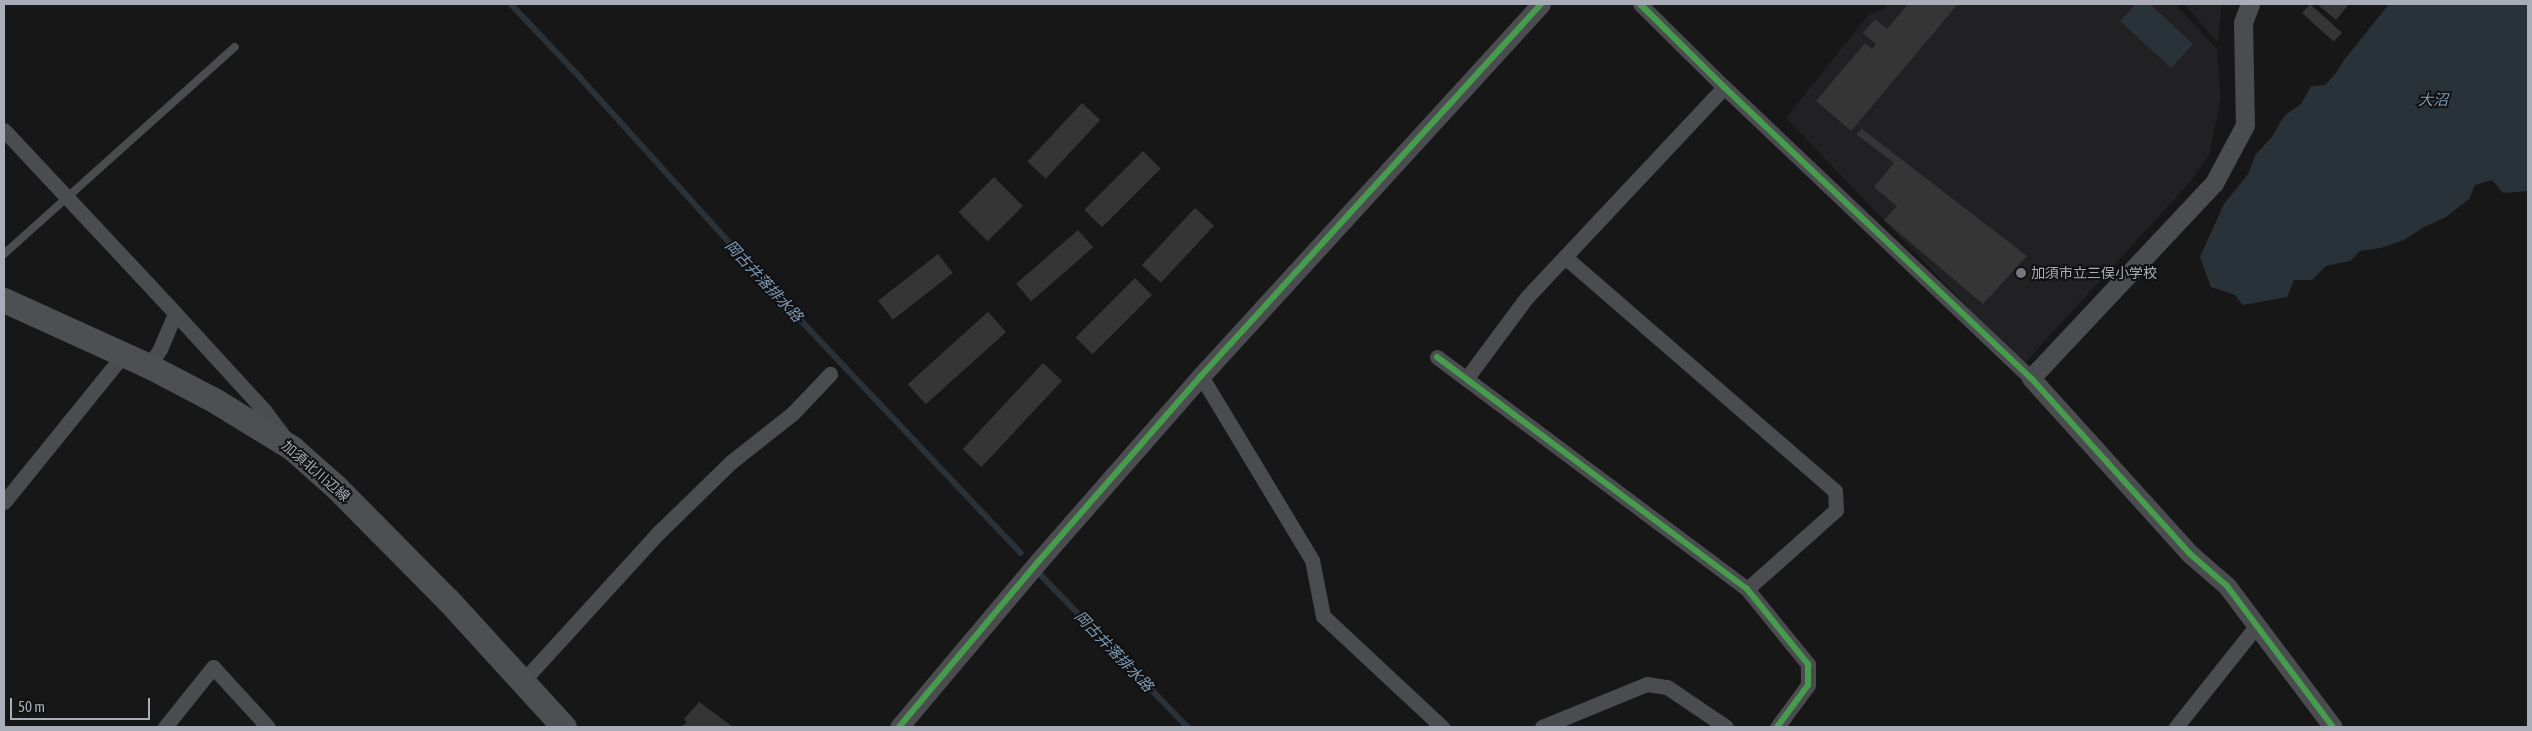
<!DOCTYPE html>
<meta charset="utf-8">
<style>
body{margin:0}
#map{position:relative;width:2532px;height:731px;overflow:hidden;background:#171717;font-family:"Asap Condensed","Noto Sans JP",sans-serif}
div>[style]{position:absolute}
.built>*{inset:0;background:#212123}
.water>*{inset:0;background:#2a3239}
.stream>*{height:5.5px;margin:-2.75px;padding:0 2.75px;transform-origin:2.75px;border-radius:2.75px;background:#2a3239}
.building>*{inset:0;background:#353536;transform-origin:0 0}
.service>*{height:8px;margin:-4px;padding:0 4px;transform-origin:4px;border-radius:4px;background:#4b4c50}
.minor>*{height:15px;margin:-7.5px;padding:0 7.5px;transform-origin:7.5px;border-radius:7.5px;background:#4b4c50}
.tertiary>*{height:19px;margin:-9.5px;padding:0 9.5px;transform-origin:9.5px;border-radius:9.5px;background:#4b4c50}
.primary>*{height:25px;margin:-12.5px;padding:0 12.5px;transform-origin:12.5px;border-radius:12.5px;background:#4d4f52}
.cycleway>*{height:6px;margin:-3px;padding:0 3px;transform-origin:3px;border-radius:3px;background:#469c4c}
.dots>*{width:14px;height:14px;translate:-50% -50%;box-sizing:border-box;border:2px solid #111113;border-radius:50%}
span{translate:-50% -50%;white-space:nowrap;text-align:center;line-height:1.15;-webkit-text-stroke:4px #111113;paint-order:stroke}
.poi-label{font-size:14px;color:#a8adb8}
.left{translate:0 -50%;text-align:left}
.street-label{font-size:14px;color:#a8adb8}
.water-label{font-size:15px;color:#7f9bb3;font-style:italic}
.frame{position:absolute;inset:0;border:5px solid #a8adb8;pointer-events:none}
.scale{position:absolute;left:10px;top:698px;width:140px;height:22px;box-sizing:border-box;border:2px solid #a8adb8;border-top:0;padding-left:6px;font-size:15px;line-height:18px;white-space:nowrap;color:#a8adb8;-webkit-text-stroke:4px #111113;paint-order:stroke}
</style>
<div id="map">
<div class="built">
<i style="clip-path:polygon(1888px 4px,2175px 4px,2217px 49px,2221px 98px,2209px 155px,2191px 181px,2023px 365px,1786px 118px,1870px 13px,1884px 9px)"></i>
<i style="clip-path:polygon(2184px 4px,2222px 4px,2218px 43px)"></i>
</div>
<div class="water">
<i style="clip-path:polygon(2136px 4px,2150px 4px,2193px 44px,2171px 68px,2120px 21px)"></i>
<i style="clip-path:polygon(2389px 4px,2528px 4px,2528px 191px,2503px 193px,2492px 180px,2475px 185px,2469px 199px,2446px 217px,2424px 227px,2404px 240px,2381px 248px,2360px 251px,2350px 261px,2326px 266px,2312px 280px,2294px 280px,2287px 297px,2243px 305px,2235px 295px,2211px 287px,2200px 257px,2224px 204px,2248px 174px,2256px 154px,2272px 137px,2284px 116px,2301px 104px,2311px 86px,2325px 85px,2336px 73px,2344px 60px)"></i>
</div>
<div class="stream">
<i style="left:511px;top:4px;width:100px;rotate:46.6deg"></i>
<i style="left:580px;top:77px;width:294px;rotate:47.9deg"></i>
<i style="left:777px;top:295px;width:355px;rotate:46.6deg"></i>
<i style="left:1041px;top:575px;width:211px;rotate:46deg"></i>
</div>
<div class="building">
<i style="clip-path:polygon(1908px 4px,1958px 4px,1851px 131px,1816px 101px,1865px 43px,1872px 49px,1876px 44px,1863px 33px,1875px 19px,1887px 29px)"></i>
<i style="left:2310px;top:4px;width:43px;height:12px;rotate:42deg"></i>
<i style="clip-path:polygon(2317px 4px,2349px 4px,2336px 20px)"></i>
<i style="left:1082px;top:103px;width:25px;height:80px;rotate:43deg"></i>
<i style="clip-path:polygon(1862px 129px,2027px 256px,1983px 304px,1884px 220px,1897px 206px,1874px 187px,1894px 163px,1856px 134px)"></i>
<i style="left:1143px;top:151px;width:25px;height:83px;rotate:45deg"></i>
<i style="left:994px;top:177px;width:41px;height:50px;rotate:45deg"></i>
<i style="left:1195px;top:208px;width:26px;height:78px;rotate:43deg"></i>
<i style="left:1078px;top:230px;width:23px;height:82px;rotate:49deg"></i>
<i style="left:938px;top:254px;width:24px;height:76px;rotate:52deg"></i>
<i style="left:1135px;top:278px;width:24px;height:84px;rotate:45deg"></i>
<i style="left:988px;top:312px;width:27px;height:108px;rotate:48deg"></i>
<i style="left:1043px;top:363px;width:26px;height:118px;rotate:43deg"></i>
<i style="clip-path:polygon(699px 702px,733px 727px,681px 727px,687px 722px,684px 719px)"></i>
</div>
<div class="service">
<i style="left:4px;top:254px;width:310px;rotate:-41.9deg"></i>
</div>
<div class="minor">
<i style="left:1640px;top:4px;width:118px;rotate:44.7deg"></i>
<i style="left:1724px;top:87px;width:423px;rotate:43.5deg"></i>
<i style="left:4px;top:130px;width:250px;rotate:46.9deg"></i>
<i style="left:175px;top:313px;width:132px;rotate:47.5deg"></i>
<i style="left:264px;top:410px;width:34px;rotate:53deg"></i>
<i style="left:1565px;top:257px;width:357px;rotate:40.9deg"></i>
<i style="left:1835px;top:491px;width:19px;rotate:87deg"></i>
<i style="left:1836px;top:510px;width:119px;rotate:138.4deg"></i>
<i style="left:1437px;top:357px;width:387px;rotate:36.8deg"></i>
<i style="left:1747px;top:589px;width:97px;rotate:50.9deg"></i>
<i style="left:1808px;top:664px;width:21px;rotate:90deg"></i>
<i style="left:1808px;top:685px;width:52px;rotate:126.4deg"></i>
<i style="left:149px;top:366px;width:20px;rotate:-57deg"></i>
<i style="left:160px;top:349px;width:39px;rotate:-67deg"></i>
<i style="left:1201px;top:376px;width:215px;rotate:58.9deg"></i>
<i style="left:1312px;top:560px;width:57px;rotate:78.9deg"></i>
<i style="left:1323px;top:616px;width:163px;rotate:43deg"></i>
<i style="left:1466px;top:379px;width:102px;rotate:-53.4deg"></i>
<i style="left:1527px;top:297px;width:288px;rotate:-46.8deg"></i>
<i style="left:4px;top:502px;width:189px;rotate:-51deg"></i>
<i style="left:522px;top:682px;width:200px;rotate:-47.6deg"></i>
<i style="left:657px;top:534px;width:103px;rotate:-44.2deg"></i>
<i style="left:731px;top:462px;width:79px;rotate:-38.3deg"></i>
<i style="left:793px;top:413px;width:54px;rotate:-46.5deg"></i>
<i style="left:165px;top:727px;width:77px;rotate:-51.3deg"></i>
<i style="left:213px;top:667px;width:81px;rotate:47.5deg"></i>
<i style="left:1542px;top:727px;width:113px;rotate:-22.3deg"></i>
<i style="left:1647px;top:684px;width:20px;rotate:9deg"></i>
<i style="left:1667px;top:687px;width:71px;rotate:34.1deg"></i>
<i style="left:2176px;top:727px;width:130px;rotate:-51.5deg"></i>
</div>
<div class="tertiary">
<i style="left:2250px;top:4px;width:19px;rotate:111deg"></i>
<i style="left:2243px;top:22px;width:103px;rotate:88.9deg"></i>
<i style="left:2245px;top:125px;width:66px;rotate:118.1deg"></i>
<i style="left:2214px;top:183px;width:267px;rotate:133.2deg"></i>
<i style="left:2031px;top:378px;width:236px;rotate:47.9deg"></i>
<i style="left:2189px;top:553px;width:50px;rotate:41deg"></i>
<i style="left:2227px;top:586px;width:176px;rotate:53.1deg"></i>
<i style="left:899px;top:727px;width:216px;rotate:-49.9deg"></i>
<i style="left:1038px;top:562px;width:247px;rotate:-48.8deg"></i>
<i style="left:1201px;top:376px;width:504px;rotate:-47.57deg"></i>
</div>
<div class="primary">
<i style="left:4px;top:300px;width:159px;rotate:24.5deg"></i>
<i style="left:149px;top:366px;width:73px;rotate:27.6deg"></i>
<i style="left:214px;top:400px;width:92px;rotate:31.6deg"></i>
<i style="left:292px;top:448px;width:57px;rotate:41.5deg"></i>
<i style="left:335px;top:486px;width:161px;rotate:45.3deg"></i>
<i style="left:448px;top:600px;width:172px;rotate:47.6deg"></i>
</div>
<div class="cycleway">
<i style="left:1640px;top:4px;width:118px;rotate:44.7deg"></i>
<i style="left:1724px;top:87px;width:423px;rotate:43.5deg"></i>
<i style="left:2031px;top:378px;width:236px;rotate:47.9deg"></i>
<i style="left:2189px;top:553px;width:50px;rotate:41deg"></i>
<i style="left:2227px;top:586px;width:176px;rotate:53.1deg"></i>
<i style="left:1437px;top:357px;width:387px;rotate:36.8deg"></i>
<i style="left:1747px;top:589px;width:97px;rotate:50.9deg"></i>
<i style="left:1808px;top:664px;width:21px;rotate:90deg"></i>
<i style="left:1808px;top:685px;width:52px;rotate:126.4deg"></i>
<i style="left:899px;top:727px;width:216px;rotate:-49.9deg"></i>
<i style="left:1038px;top:562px;width:247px;rotate:-48.8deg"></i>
<i style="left:1201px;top:376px;width:504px;rotate:-47.57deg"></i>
</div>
<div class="dots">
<i style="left:2021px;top:273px;background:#757880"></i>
</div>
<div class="poi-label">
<span class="left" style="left:2031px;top:273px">加須市立三俣小学校</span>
</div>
<div class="street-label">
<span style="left:316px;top:471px;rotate:41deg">加須北川辺線</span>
</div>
<div class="water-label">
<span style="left:2433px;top:100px">大沼</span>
<span style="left:764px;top:281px;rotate:47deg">岡古井落排水路</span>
<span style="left:1114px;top:651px;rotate:46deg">岡古井落排水路</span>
</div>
<div class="frame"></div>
<div class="scale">50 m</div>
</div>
